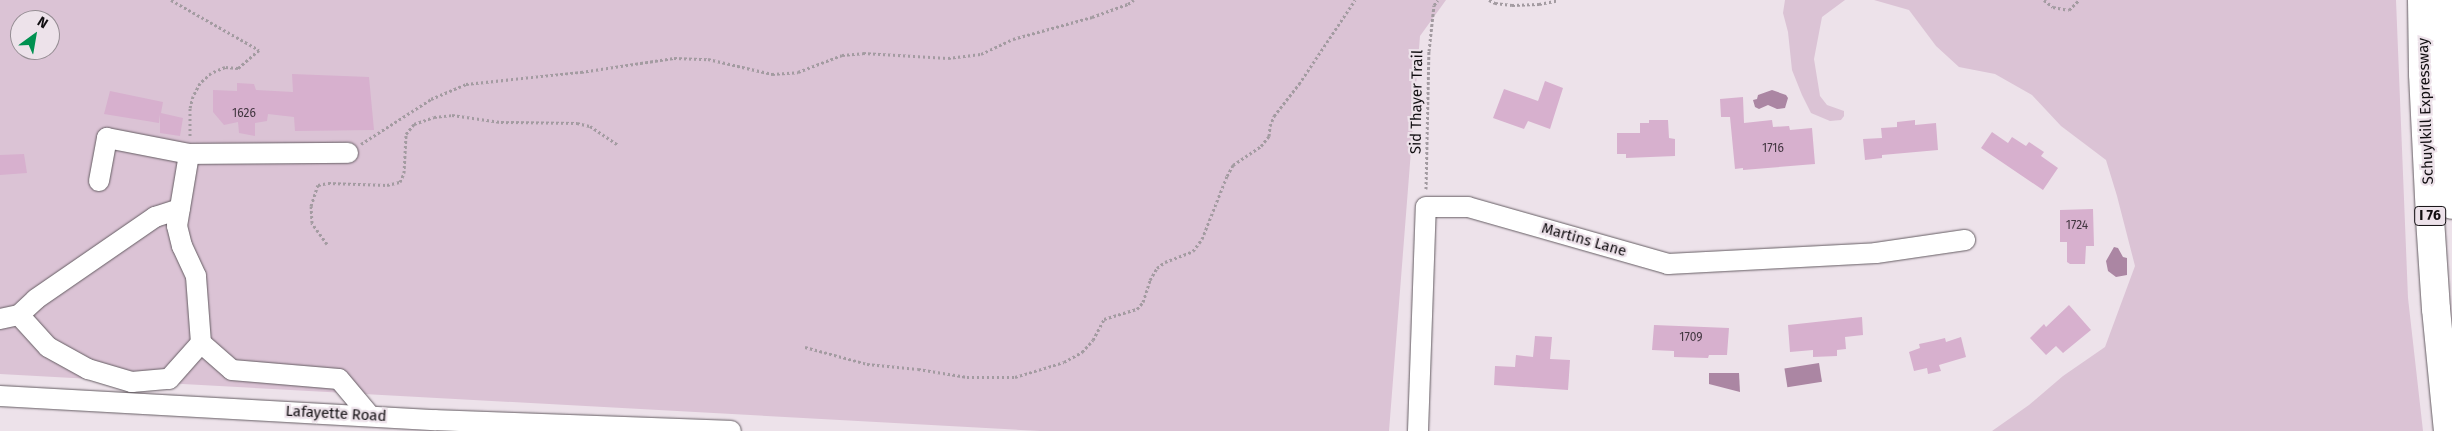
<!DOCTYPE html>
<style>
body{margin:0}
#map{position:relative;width:2452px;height:431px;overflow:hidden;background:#ede2ea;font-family:"Fira Sans",sans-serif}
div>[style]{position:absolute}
.green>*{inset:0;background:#dbc3d5}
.water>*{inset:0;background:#ab86a3;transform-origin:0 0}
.building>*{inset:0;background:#d7b0ce}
.path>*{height:3px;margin-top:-1.5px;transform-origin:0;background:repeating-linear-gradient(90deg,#a39ba1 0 2.5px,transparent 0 5px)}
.roads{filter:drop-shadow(0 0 1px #655d63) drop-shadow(0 0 1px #655d63)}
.minor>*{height:20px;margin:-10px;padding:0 10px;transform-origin:10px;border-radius:10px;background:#fff}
.highway>*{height:28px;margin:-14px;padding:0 14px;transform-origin:14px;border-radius:14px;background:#fff}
span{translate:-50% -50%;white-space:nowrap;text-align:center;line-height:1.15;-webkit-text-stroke:4.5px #ede2ea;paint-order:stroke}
.number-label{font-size:12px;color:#423640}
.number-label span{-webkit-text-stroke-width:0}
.shield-label span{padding:1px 4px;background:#ede2ea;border:1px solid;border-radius:4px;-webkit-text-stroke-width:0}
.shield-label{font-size:14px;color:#110e11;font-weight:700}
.street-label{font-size:15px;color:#110e11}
.north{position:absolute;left:10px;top:10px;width:50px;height:50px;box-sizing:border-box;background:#ede2ea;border:1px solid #958d93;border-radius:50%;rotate:32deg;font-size:14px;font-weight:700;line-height:20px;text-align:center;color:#110e11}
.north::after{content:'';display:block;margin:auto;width:18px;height:22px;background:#009151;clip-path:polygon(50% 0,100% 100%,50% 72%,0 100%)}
</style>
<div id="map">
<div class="green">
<i style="clip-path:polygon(evenodd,0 0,1446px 0,1420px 36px,1389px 431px,1040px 431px,0 374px,0 0,20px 20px,50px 20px,50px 50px,20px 50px,20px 20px)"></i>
<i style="clip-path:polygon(1785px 0,1845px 0,1822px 17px,1814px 59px,1820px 96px,1827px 105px,1844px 111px,1844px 116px,1841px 120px,1830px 121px,1811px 113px,1802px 95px,1792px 70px,1788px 32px,1783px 13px)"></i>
<i style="clip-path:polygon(1874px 0,2396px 0,2408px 298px,2423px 431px,1992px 431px,2029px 405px,2063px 376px,2105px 347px,2135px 266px,2117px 196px,2106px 160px,2061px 126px,2032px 95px,1995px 74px,1959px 67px,1936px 46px,1909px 10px)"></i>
</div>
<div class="water">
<i style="clip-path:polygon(1772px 90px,1786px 95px,1788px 98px,1785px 108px,1777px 109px,1768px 105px,1759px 109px,1755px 107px,1753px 100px,1757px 99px,1758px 95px)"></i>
<i style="clip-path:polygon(2114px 247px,2118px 248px,2123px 257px,2127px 258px,2127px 275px,2116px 277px,2108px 271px,2106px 261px)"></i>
<i style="left:1819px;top:363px;width:19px;height:35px;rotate:81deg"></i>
<i style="clip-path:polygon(1709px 373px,1739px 373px,1740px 392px,1709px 384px)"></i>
</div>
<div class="building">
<i style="clip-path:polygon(292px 74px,369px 77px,374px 130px,295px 131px,294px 117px,268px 114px,267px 121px,255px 123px,255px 136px,239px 133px,238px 122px,224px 125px,213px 112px,213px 90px,237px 91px,237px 83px,254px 84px,256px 90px,293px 92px)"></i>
<i style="clip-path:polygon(1545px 81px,1563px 88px,1550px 129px,1528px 121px,1524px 129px,1493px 118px,1504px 89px,1538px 101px)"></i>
<i style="clip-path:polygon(110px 91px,163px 102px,161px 113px,183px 118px,180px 136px,160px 133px,160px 114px,159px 123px,104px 114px)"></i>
<i style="clip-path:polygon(1743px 97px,1744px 123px,1772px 120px,1773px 127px,1789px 126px,1790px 130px,1812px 128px,1815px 164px,1743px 170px,1743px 168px,1735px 169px,1730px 117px,1721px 117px,1720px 99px)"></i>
<i style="clip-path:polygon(1649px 120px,1668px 120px,1669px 138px,1675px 139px,1675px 156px,1626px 158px,1626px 154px,1617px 154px,1617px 133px,1640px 133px,1640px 123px,1649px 123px)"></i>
<i style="clip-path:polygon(1915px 120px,1915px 125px,1936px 123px,1938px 150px,1882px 155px,1882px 158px,1865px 160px,1863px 139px,1882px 138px,1881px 128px,1897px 127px,1897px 122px)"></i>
<i style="clip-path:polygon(1992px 132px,2008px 143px,2012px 137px,2026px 146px,2029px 142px,2044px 152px,2041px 156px,2058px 168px,2043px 190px,1981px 148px)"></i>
<i style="clip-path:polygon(24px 154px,27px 173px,0 175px,0 155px)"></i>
<i style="clip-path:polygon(2093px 209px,2094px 246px,2086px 246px,2085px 264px,2070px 264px,2067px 262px,2067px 242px,2060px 242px,2060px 210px)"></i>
<i style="clip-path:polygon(2069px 305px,2091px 330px,2063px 353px,2056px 346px,2046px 355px,2030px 338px,2044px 324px,2046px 327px)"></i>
<i style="clip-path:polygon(1862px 317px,1863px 335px,1845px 337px,1846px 349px,1837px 350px,1837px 356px,1813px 357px,1813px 350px,1790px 352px,1788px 325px)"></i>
<i style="clip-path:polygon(1654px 325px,1729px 328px,1727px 355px,1709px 355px,1708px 358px,1674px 357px,1674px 351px,1652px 350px)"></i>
<i style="clip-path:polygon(1535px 336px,1552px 337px,1550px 359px,1570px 360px,1568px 390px,1494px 385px,1495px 366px,1515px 367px,1516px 355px,1533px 357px)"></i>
<i style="clip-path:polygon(1961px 337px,1966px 357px,1939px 365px,1941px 371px,1928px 374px,1927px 368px,1914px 371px,1909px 352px,1920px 348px,1919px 344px,1933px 341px,1945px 338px,1946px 342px)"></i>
</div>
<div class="path">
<i style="left:171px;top:0;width:101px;rotate:29.6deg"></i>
<i style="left:259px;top:50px;width:28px;rotate:139deg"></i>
<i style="left:238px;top:68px;width:13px;rotate:-176deg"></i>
<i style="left:225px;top:67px;width:15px;rotate:157deg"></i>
<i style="left:211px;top:73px;width:15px;rotate:138deg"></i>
<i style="left:200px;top:83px;width:15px;rotate:118deg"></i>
<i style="left:193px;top:96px;width:12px;rotate:104deg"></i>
<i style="left:190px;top:108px;width:30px;rotate:90deg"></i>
<i style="left:1489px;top:0;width:7px;rotate:27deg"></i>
<i style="left:1495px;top:3px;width:17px;rotate:7deg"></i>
<i style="left:1512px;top:5px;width:27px;rotate:-2deg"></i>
<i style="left:1539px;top:4px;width:20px;rotate:-11deg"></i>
<i style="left:2044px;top:0;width:11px;rotate:38deg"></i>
<i style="left:2053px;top:7px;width:16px;rotate:11deg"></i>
<i style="left:2069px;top:10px;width:14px;rotate:-45deg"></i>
<i style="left:361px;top:144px;width:83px;rotate:-32.7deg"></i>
<i style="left:431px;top:99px;width:38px;rotate:-23deg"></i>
<i style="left:466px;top:84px;width:116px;rotate:-6deg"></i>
<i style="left:581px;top:72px;width:94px;rotate:-8.6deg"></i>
<i style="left:674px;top:58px;width:34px;rotate:2deg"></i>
<i style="left:708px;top:59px;width:66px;rotate:13.2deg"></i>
<i style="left:772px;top:74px;width:26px;rotate:-4deg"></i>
<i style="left:798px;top:72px;width:47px;rotate:-21.1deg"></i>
<i style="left:842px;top:55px;width:21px;rotate:-5deg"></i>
<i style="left:863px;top:53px;width:85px;rotate:3.4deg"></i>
<i style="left:948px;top:58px;width:33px;rotate:-7deg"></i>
<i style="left:981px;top:54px;width:35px;rotate:-25deg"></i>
<i style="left:1013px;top:39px;width:82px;rotate:-15.6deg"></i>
<i style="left:1092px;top:17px;width:38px;rotate:-20deg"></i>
<i style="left:1128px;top:4px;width:7px;rotate:-34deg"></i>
<i style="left:1426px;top:189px;width:138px;rotate:-88.8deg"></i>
<i style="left:1429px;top:51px;width:46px;rotate:-83.8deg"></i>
<i style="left:1434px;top:5px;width:6px;rotate:-51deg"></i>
<i style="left:327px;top:244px;width:26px;rotate:-126deg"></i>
<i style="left:312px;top:223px;width:17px;rotate:-93deg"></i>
<i style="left:311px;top:206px;width:22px;rotate:-72deg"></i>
<i style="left:318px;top:185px;width:10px;rotate:-11deg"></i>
<i style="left:328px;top:183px;width:59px;rotate:1.9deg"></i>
<i style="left:387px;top:185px;width:13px;rotate:-13deg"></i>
<i style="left:400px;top:182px;width:10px;rotate:-66deg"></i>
<i style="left:404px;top:173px;width:39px;rotate:-87deg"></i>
<i style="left:406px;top:134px;width:13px;rotate:-51deg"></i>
<i style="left:414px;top:124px;width:21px;rotate:-19deg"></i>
<i style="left:434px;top:117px;width:18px;rotate:-6deg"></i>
<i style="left:452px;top:115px;width:49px;rotate:8.1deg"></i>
<i style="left:501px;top:122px;width:76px;rotate:0.8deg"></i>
<i style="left:577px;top:123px;width:13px;rotate:13deg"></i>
<i style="left:590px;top:126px;width:34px;rotate:34deg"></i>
<i style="left:805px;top:347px;width:64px;rotate:15.3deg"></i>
<i style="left:867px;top:364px;width:51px;rotate:5.6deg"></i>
<i style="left:918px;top:369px;width:50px;rotate:9.3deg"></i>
<i style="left:967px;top:377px;width:48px"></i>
<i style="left:1015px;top:377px;width:51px;rotate:-17deg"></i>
<i style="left:1064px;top:362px;width:21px;rotate:-29deg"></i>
<i style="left:1082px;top:352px;width:16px;rotate:-47deg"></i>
<i style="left:1093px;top:340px;width:24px;rotate:-62deg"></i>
<i style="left:1104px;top:319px;width:34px;rotate:-17deg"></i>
<i style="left:1137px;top:309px;width:9px;rotate:-49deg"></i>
<i style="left:1143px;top:302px;width:23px;rotate:-72deg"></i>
<i style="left:1150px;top:280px;width:14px;rotate:-60deg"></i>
<i style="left:1157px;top:268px;width:10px;rotate:-37deg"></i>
<i style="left:1165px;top:262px;width:30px;rotate:-21deg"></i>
<i style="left:1193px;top:251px;width:15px;rotate:-53deg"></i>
<i style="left:1202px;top:239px;width:68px;rotate:-68.4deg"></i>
<i style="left:1227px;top:176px;width:13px;rotate:-61deg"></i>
<i style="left:1233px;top:165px;width:34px;rotate:-34deg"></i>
<i style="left:1261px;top:146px;width:13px;rotate:-51deg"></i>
<i style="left:1269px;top:136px;width:10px;rotate:-84deg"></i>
<i style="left:1270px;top:126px;width:11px;rotate:-68deg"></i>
<i style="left:1274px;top:116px;width:41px;rotate:-52deg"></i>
<i style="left:1299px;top:84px;width:101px;rotate:-56.3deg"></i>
</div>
<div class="roads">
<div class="minor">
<i style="left:99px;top:181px;width:44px;rotate:-79.5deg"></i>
<i style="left:107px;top:138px;width:84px;rotate:11deg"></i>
<i style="left:19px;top:315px;width:23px;rotate:-43deg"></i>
<i style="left:36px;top:299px;width:145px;rotate:-34.6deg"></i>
<i style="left:155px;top:217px;width:26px;rotate:-18deg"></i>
<i style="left:0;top:319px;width:19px;rotate:-12deg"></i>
<i style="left:19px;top:315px;width:43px;rotate:47.8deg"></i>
<i style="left:48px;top:347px;width:46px;rotate:28.8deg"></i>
<i style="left:88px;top:369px;width:46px;rotate:16.5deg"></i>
<i style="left:132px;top:382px;width:37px;rotate:-5deg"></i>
<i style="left:169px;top:379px;width:48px;rotate:-48.4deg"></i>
<i style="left:201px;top:343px;width:67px;rotate:-94.3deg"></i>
<i style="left:196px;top:276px;width:33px;rotate:-115deg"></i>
<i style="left:182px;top:246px;width:21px;rotate:-104deg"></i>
<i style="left:177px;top:226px;width:73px;rotate:-80.5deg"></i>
<i style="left:189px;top:154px;width:159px;rotate:-0.4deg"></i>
<i style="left:201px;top:343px;width:41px;rotate:41.1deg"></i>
<i style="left:232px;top:370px;width:107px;rotate:4.8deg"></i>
<i style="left:339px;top:379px;width:48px;rotate:50deg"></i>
<i style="left:0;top:396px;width:436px;rotate:3.2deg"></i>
<i style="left:435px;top:420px;width:296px;rotate:2.1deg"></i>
<i style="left:1418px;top:431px;width:224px;rotate:-88deg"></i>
<i style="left:1426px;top:207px;width:42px"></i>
<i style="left:1468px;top:207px;width:208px;rotate:15.9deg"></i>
<i style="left:1668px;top:264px;width:208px;rotate:-3deg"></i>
<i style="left:1876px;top:253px;width:90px;rotate:-8.3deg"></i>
</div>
<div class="highway">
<i style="left:2422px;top:0;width:74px;rotate:89.2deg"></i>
<i style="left:2423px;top:74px;width:145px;rotate:87.2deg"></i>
<i style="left:2430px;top:219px;width:90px;rotate:86.2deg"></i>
<i style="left:2436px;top:309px;width:123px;rotate:84.4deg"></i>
<i style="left:2444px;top:0;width:205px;rotate:87.8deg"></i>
</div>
</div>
<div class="number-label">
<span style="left:244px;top:114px">1626</span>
<span style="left:1773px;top:149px">1716</span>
<span style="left:2077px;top:226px">1724</span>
<span style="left:1691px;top:338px">1709</span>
</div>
<div class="shield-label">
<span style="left:2430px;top:216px">I 76</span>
</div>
<div class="street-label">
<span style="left:1417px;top:102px;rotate:-89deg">Sid Thayer Trail</span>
<span style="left:2426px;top:111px;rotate:-92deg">Schuylkill Expressway</span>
<span style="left:1584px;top:240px;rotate:16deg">Martins Lane</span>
<span style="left:336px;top:414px;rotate:3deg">Lafayette Road</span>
</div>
<div class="north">N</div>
</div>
